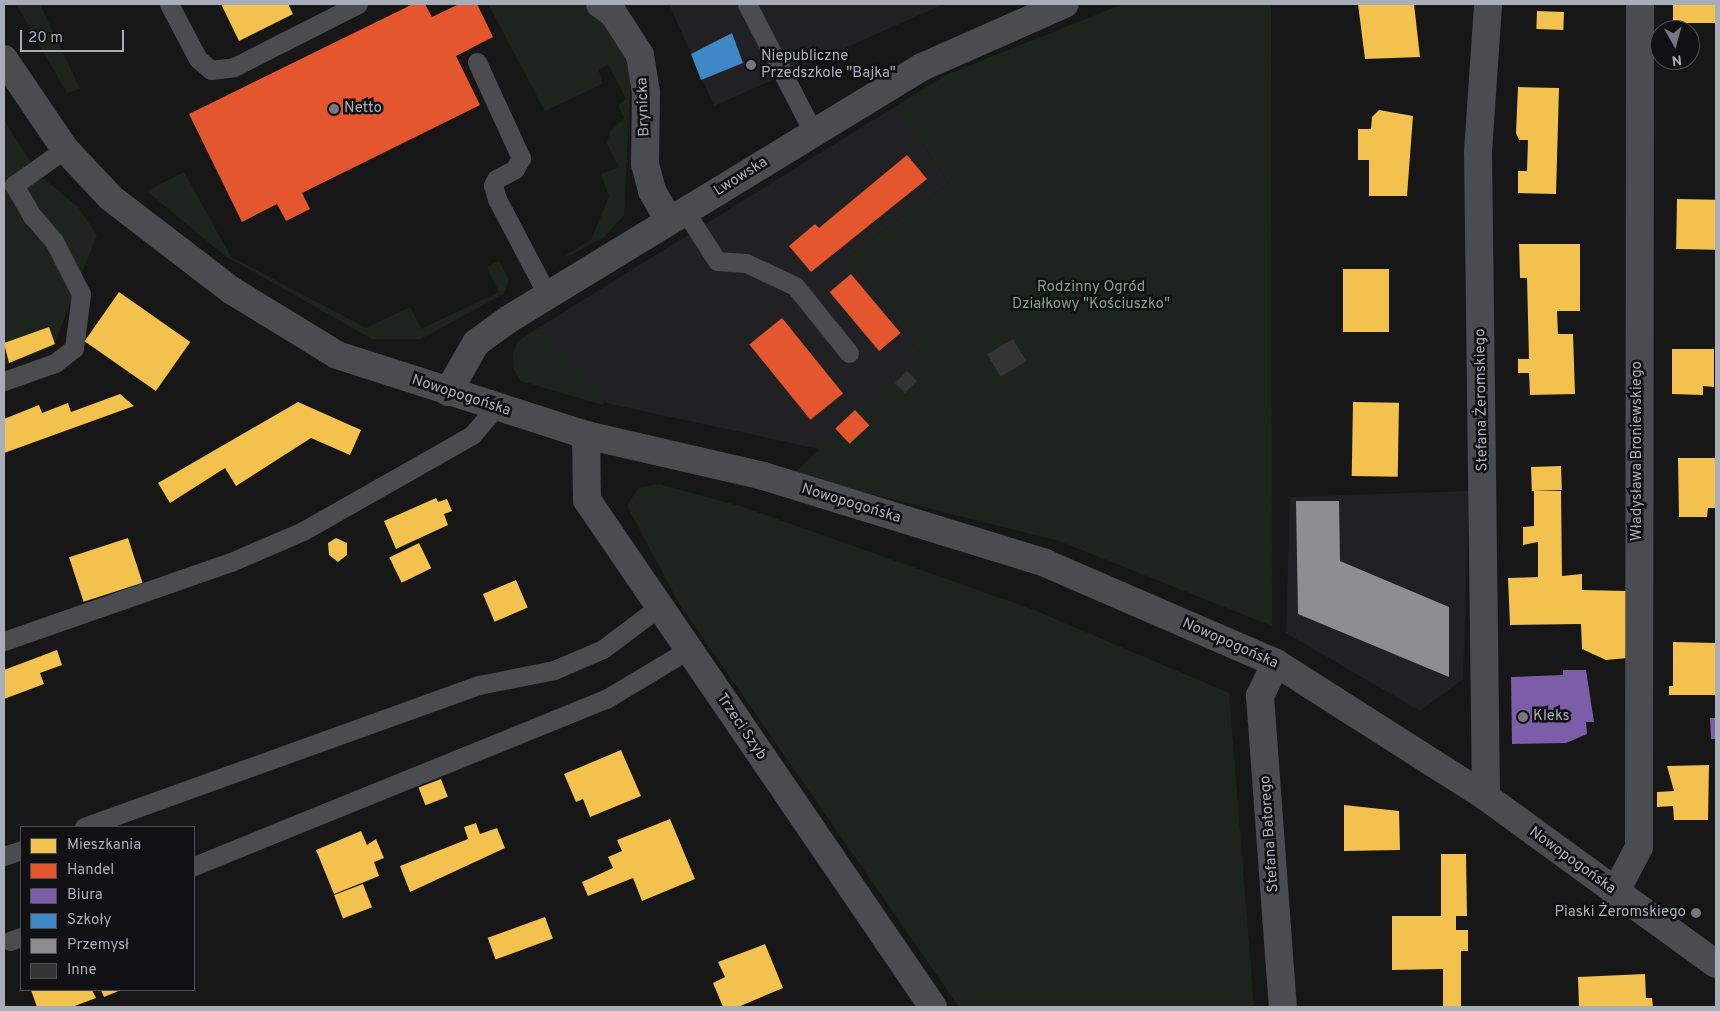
<!DOCTYPE html>
<meta charset="utf-8">
<style>
body{margin:0}
#map{position:relative;width:1720px;height:1011px;overflow:hidden;background:#171717;font-family:Overpass,sans-serif}
div>[style]{position:absolute}
.built>*{inset:0;background:#212123}
.green>*{inset:0;background:#1d241e}
.homes>*{inset:0;background:#f2c14e;transform-origin:0 0}
.shops>*{inset:0;background:#e4572e;transform-origin:0 0}
.offices>*{inset:0;background:#7b5ea7}
.schools>*{inset:0;background:#3f88c5}
.industry>*{inset:0;background:#8d8d92}
.building>*{inset:0;background:#353536;transform-origin:0 0}
.service>*{height:19px;margin:-9.5px;padding:0 9.5px;transform-origin:9.5px;border-radius:9.5px;background:#4b4c50}
.minor>*{height:28px;margin:-14px;padding:0 14px;transform-origin:14px;border-radius:14px;background:#4b4c50}
.tertiary>*{height:28px;margin:-14px;padding:0 14px;transform-origin:14px;border-radius:14px;background:#4b4c50}
.dots>*{width:14px;height:14px;translate:-50% -50%;box-sizing:border-box;border:2px solid #111113;border-radius:50%}
span{translate:-50% -50%;white-space:nowrap;text-align:center;line-height:1.15;-webkit-text-stroke:5px #111113;paint-order:stroke}
.poi-label{font-size:15px;color:#a8adb8}
.left{translate:0 -50%;text-align:left}
.right{translate:-100% -50%;text-align:right}
.street-label{font-size:15px;color:#a8adb8}
.park-label{font-size:15px;color:#7fa381}
.frame{position:absolute;inset:0;border:5px solid #a8adb8;pointer-events:none}
.legend{position:absolute;left:20px;top:826px;width:175px;height:165px;box-sizing:border-box;background:#111113;border:1px solid #4d4f55;margin:0;padding:6px 9px;list-style:none;font-size:15px;color:#a8adb8}
.legend li{display:flex;align-items:center;gap:10px;height:25px}
.legend b{width:25px;border:1px solid #4d4f55}
.north{position:absolute;left:1650px;top:20px;width:50px;height:50px;box-sizing:border-box;background:#111113;border:1px solid #4d4f55;border-radius:50%;rotate:173deg;font-size:14px;font-weight:700;line-height:20px;text-align:center;color:#a8adb8}
.north::after{content:'';display:block;margin:auto;width:18px;height:22px;background:#757880;clip-path:polygon(50% 0,100% 100%,50% 72%,0 100%)}
.scale{position:absolute;left:20px;top:30px;width:104px;height:22px;box-sizing:border-box;border:2px solid #a8adb8;border-top:0;padding-left:6px;font-size:15px;line-height:18px;white-space:nowrap;color:#a8adb8;-webkit-text-stroke:4px #111113;paint-order:stroke}
</style>
<div id="map">
<div class="built">
<i style="clip-path:polygon(669px 4px,944px 4px,714px 106px)"></i>
<i style="clip-path:polygon(896px 106px,949px 183px,847px 257px,921px 354px,824px 450px,606px 403px,538px 328px)"></i>
<i style="clip-path:polygon(1469px 491px,1463px 679px,1420px 711px,1286px 633px,1290px 497px)"></i>
</div>
<div class="green">
<i style="clip-path:polygon(16px 4px,40px 4px,80px 89px,67px 93px)"></i>
<i style="clip-path:polygon(488px 4px,582px 4px,611px 16px,631px 77px,624px 215px,604px 237px,569px 256px,565px 255px,591px 240px,609px 197px,601px 174px,619px 167px,607px 143px,610px 132px,624px 118px,618px 105px,626px 99px,608px 64px,599px 70px,602px 84px,545px 111px)"></i>
<i style="clip-path:polygon(1123px 4px,1271px 4px,1272px 626px,1059px 541px,793px 474px,921px 354px,847px 257px,949px 183px,896px 106px,946px 75px)"></i>
<i style="clip-path:polygon(4px 120px,39px 175px,78px 207px,97px 235px,53px 347px,4px 365px)"></i>
<i style="clip-path:polygon(184px 172px,231px 257px,366px 328px,410px 307px,421px 329px,499px 292px,487px 267px,499px 261px,509px 281px,503px 294px,421px 339px,372px 339px,224px 255px,147px 191px)"></i>
<i style="clip-path:polygon(538px 328px,606px 398px,603px 405px,521px 381px,514px 370px,513px 354px,518px 341px)"></i>
<i style="clip-path:polygon(659px 484px,743px 507px,1034px 610px,1229px 693px,1254px 1007px,959px 1007px,680px 605px,627px 506px,638px 488px)"></i>
</div>
<div class="homes">
<i style="clip-path:polygon(221px 4px,288px 4px,293px 14px,239px 41px)"></i>
<i style="clip-path:polygon(1358px 4px,1414px 4px,1420px 57px,1365px 59px)"></i>
<i style="left:1673px;top:4px;width:43px;height:19px"></i>
<i style="left:1537px;top:11px;width:27px;height:18px;rotate:2deg"></i>
<i style="clip-path:polygon(1518px 87px,1559px 88px,1556px 194px,1518px 193px,1518px 171px,1527px 171px,1528px 140px,1519px 140px,1516px 133px)"></i>
<i style="clip-path:polygon(1379px 110px,1413px 116px,1407px 196px,1369px 196px,1369px 160px,1358px 160px,1358px 129px,1371px 129px,1372px 117px)"></i>
<i style="left:1677px;top:199px;width:39px;height:50px;rotate:1deg"></i>
<i style="clip-path:polygon(1519px 244px,1580px 244px,1580px 311px,1557px 311px,1558px 334px,1573px 334px,1575px 394px,1530px 395px,1529px 373px,1518px 373px,1518px 359px,1529px 359px,1527px 278px,1520px 278px)"></i>
<i style="left:1343px;top:269px;width:46px;height:63px"></i>
<i style="left:119px;top:292px;width:87px;height:60px;rotate:35deg"></i>
<i style="clip-path:polygon(49px 327px,55px 344px,9px 363px,4px 343px)"></i>
<i style="clip-path:polygon(1672px 349px,1714px 349px,1714px 387px,1703px 386px,1703px 395px,1672px 394px)"></i>
<i style="clip-path:polygon(120px 394px,134px 406px,4px 453px,4px 419px,39px 405px,42px 413px,68px 403px,71px 412px)"></i>
<i style="clip-path:polygon(298px 402px,361px 430px,350px 455px,311px 438px,236px 486px,225px 468px,170px 503px,158px 483px)"></i>
<i style="left:1353px;top:402px;width:46px;height:74px;rotate:1deg"></i>
<i style="clip-path:polygon(1678px 458px,1716px 458px,1716px 508px,1708px 508px,1707px 517px,1679px 517px)"></i>
<i style="left:1561px;top:466px;width:24px;height:30px;rotate:88deg"></i>
<i style="clip-path:polygon(1534px 491px,1561px 491px,1562px 576px,1582px 574px,1582px 590px,1627px 591px,1627px 658px,1606px 660px,1582px 649px,1581px 624px,1510px 625px,1508px 578px,1538px 577px,1538px 542px,1523px 545px,1523px 527px,1534px 526px)"></i>
<i style="clip-path:polygon(436px 498px,438px 502px,447px 499px,452px 511px,444px 514px,448px 525px,396px 549px,384px 521px)"></i>
<i style="left:128px;top:538px;width:47px;height:62px;rotate:72deg"></i>
<i style="clip-path:polygon(336px 538px,347px 543px,347px 555px,338px 562px,329px 555px,328px 543px)"></i>
<i style="left:419px;top:543px;width:28px;height:33px;rotate:64deg"></i>
<i style="left:516px;top:580px;width:30px;height:36px;rotate:67deg"></i>
<i style="clip-path:polygon(1673px 642px,1716px 643px,1716px 695px,1669px 695px,1669px 686px,1673px 686px)"></i>
<i style="clip-path:polygon(57px 650px,62px 665px,40px 673px,44px 684px,4px 699px,4px 670px)"></i>
<i style="clip-path:polygon(621px 750px,641px 796px,590px 817px,583px 799px,576px 802px,564px 774px)"></i>
<i style="clip-path:polygon(1709px 765px,1708px 820px,1674px 820px,1673px 806px,1657px 807px,1657px 792px,1674px 791px,1667px 766px)"></i>
<i style="left:441px;top:779px;width:19px;height:24px;rotate:69deg"></i>
<i style="clip-path:polygon(1344px 805px,1399px 811px,1400px 850px,1344px 851px)"></i>
<i style="clip-path:polygon(670px 819px,695px 879px,642px 901px,633px 878px,588px 896px,582px 882px,613px 868px,608px 857px,622px 851px,617px 840px)"></i>
<i style="clip-path:polygon(476px 823px,480px 834px,497px 828px,505px 848px,410px 892px,400px 866px,468px 839px,464px 827px)"></i>
<i style="clip-path:polygon(361px 831px,367px 845px,376px 839px,384px 858px,374px 862px,379px 876px,334px 894px,316px 850px)"></i>
<i style="clip-path:polygon(1441px 854px,1466px 854px,1467px 916px,1456px 916px,1456px 930px,1468px 930px,1468px 951px,1461px 951px,1461px 1007px,1443px 1007px,1443px 969px,1392px 970px,1392px 916px,1441px 916px)"></i>
<i style="left:363px;top:884px;width:25px;height:31px;rotate:69deg"></i>
<i style="left:545px;top:917px;width:23px;height:61px;rotate:70deg"></i>
<i style="clip-path:polygon(765px 944px,783px 988px,738px 1007px,723px 1007px,713px 983px,725px 977px,718px 962px)"></i>
<i style="clip-path:polygon(1645px 974px,1646px 998px,1652px 998px,1653px 1007px,1579px 1007px,1578px 977px)"></i>
<i style="clip-path:polygon(31px 990px,92px 990px,96px 998px,72px 1007px,37px 1007px)"></i>
<i style="clip-path:polygon(101px 990px,121px 990px,104px 997px)"></i>
</div>
<div class="shops">
<i style="clip-path:polygon(413px 4px,425px 4px,432px 17px,459px 4px,477px 4px,493px 37px,456px 56px,480px 105px,302px 193px,310px 209px,286px 221px,277px 204px,242px 222px,189px 114px)"></i>
<i style="clip-path:polygon(907px 155px,927px 179px,811px 272px,789px 246px,815px 224px,819px 228px)"></i>
<i style="left:851px;top:274px;width:77px;height:28px;rotate:50deg"></i>
<i style="left:782px;top:318px;width:97px;height:42px;rotate:51deg"></i>
<i style="left:855px;top:410px;width:21px;height:27px;rotate:47deg"></i>
</div>
<div class="offices">
<i style="clip-path:polygon(1563px 670px,1586px 670px,1594px 722px,1586px 722px,1587px 734px,1566px 743px,1512px 744px,1511px 677px,1563px 675px)"></i>
<i style="clip-path:polygon(1710px 718px,1716px 718px,1716px 739px,1711px 739px)"></i>
</div>
<div class="schools">
<i style="clip-path:polygon(732px 33px,743px 63px,701px 80px,691px 54px)"></i>
</div>
<div class="industry">
<i style="clip-path:polygon(1296px 501px,1339px 501px,1340px 561px,1449px 607px,1449px 677px,1298px 614px)"></i>
</div>
<div class="building">
<i style="left:1013px;top:339px;width:26px;height:30px;rotate:59deg"></i>
<i style="left:907px;top:371px;width:14px;height:17px;rotate:45deg"></i>
</div>
<div class="service">
<i style="left:169px;top:4px;width:62px;rotate:62.2deg"></i>
<i style="left:198px;top:59px;width:17px;rotate:40deg"></i>
<i style="left:211px;top:70px;width:23px;rotate:-7deg"></i>
<i style="left:234px;top:67px;width:139px;rotate:-26.9deg"></i>
<i style="left:747px;top:4px;width:144px;rotate:62.7deg"></i>
<i style="left:477px;top:62px;width:106px;rotate:65.4deg"></i>
<i style="left:521px;top:158px;width:13px;rotate:119deg"></i>
<i style="left:515px;top:169px;width:21px;rotate:152deg"></i>
<i style="left:496px;top:179px;width:7px;rotate:117deg"></i>
<i style="left:493px;top:185px;width:15px;rotate:74deg"></i>
<i style="left:497px;top:199px;width:110px;rotate:62.3deg"></i>
<i style="left:685px;top:211px;width:59px;rotate:57.4deg"></i>
<i style="left:717px;top:261px;width:29px;rotate:4deg"></i>
<i style="left:746px;top:263px;width:54px;rotate:25.1deg"></i>
<i style="left:795px;top:286px;width:86px;rotate:51.1deg"></i>
<i style="left:4px;top:381px;width:54px;rotate:-19.4deg"></i>
<i style="left:55px;top:363px;width:24px;rotate:-38deg"></i>
<i style="left:74px;top:348px;width:54px;rotate:-82.6deg"></i>
<i style="left:81px;top:294px;width:59px;rotate:-117deg"></i>
<i style="left:54px;top:241px;width:33px;rotate:-131deg"></i>
<i style="left:32px;top:216px;width:36px;rotate:-120deg"></i>
<i style="left:14px;top:185px;width:62px;rotate:-35.2deg"></i>
<i style="left:4px;top:641px;width:240px;rotate:-19.2deg"></i>
<i style="left:231px;top:562px;width:78px;rotate:-23.3deg"></i>
<i style="left:303px;top:531px;width:194px;rotate:-29.6deg"></i>
<i style="left:472px;top:435px;width:37px;rotate:-49deg"></i>
<i style="left:84px;top:827px;width:420px;rotate:-19.8deg"></i>
<i style="left:479px;top:685px;width:76px;rotate:-11.3deg"></i>
<i style="left:554px;top:670px;width:53px;rotate:-23.2deg"></i>
<i style="left:603px;top:649px;width:70px;rotate:-36.9deg"></i>
<i style="left:4px;top:856px;width:18px;rotate:-19deg"></i>
<i style="left:194px;top:866px;width:445px;rotate:-22.1deg"></i>
<i style="left:606px;top:699px;width:96px;rotate:-30.9deg"></i>
<i style="left:10px;top:941px;width:12px;rotate:-20deg"></i>
</div>
<div class="minor">
<i style="left:600px;top:4px;width:16px;rotate:35deg"></i>
<i style="left:613px;top:13px;width:50px;rotate:57.3deg"></i>
<i style="left:640px;top:55px;width:37px;rotate:81deg"></i>
<i style="left:646px;top:92px;width:72px;rotate:90.8deg"></i>
<i style="left:645px;top:164px;width:28px;rotate:75deg"></i>
<i style="left:652px;top:191px;width:34px;rotate:60deg"></i>
<i style="left:448px;top:392px;width:56px;rotate:-60.3deg"></i>
<i style="left:476px;top:343px;width:41px;rotate:-36deg"></i>
<i style="left:509px;top:319px;width:484px;rotate:-31.4deg"></i>
<i style="left:922px;top:67px;width:156px;rotate:-23.8deg"></i>
<i style="left:586px;top:435px;width:65px;rotate:89.1deg"></i>
<i style="left:587px;top:500px;width:614px;rotate:55.69deg"></i>
<i style="left:1276px;top:663px;width:37px;rotate:116deg"></i>
<i style="left:1260px;top:696px;width:312px;rotate:85.8deg"></i>
<i style="left:1486px;top:797px;width:645px;rotate:-90.71deg"></i>
<i style="left:1478px;top:152px;width:148px;rotate:-86.1deg"></i>
<i style="left:1615px;top:893px;width:52px;rotate:-62.4deg"></i>
<i style="left:1639px;top:847px;width:843px;rotate:-89.93deg"></i>
</div>
<div class="tertiary">
<i style="left:4px;top:59px;width:109px;rotate:55.9deg"></i>
<i style="left:65px;top:149px;width:67px;rotate:46.8deg"></i>
<i style="left:111px;top:198px;width:151px;rotate:37.5deg"></i>
<i style="left:231px;top:290px;width:124px;rotate:31.5deg"></i>
<i style="left:337px;top:355px;width:262px;rotate:17.8deg"></i>
<i style="left:586px;top:435px;width:182px;rotate:13deg"></i>
<i style="left:763px;top:476px;width:295px;rotate:17.1deg"></i>
<i style="left:1045px;top:563px;width:252px;rotate:23.4deg"></i>
<i style="left:1276px;top:663px;width:249px;rotate:32.5deg"></i>
<i style="left:1486px;top:797px;width:284px;rotate:36deg"></i>
</div>
<div class="dots">
<i style="left:751px;top:65px;background:#757880"></i>
<i style="left:334px;top:109px;background:#757880"></i>
<i style="left:1523px;top:717px;background:#757880"></i>
<i style="left:1696px;top:913px;background:#757880"></i>
</div>
<div class="poi-label">
<span class="left" style="left:761px;top:65px">Niepubliczne<br>Przedszkole "Bajka"</span>
<span class="left" style="left:344px;top:109px">Netto</span>
<span class="left" style="left:1533px;top:717px">Kleks</span>
<span class="right" style="left:1686px;top:913px">Piaski Żeromskiego</span>
</div>
<div class="street-label">
<span style="left:644px;top:107px;rotate:-92deg">Brynicka</span>
<span style="left:741px;top:177px;rotate:-32deg">Lwowska</span>
<span style="left:461px;top:396px;rotate:18deg">Nowopogońska</span>
<span style="left:1482px;top:400px;rotate:-91deg">Stefana Żeromskiego</span>
<span style="left:1638px;top:451px;rotate:-90deg">Władysława Broniewskiego</span>
<span style="left:851px;top:504px;rotate:17deg">Nowopogońska</span>
<span style="left:1230px;top:644px;rotate:24deg">Nowopogońska</span>
<span style="left:741px;top:727px;rotate:56deg">Trzeci Szyb</span>
<span style="left:1270px;top:834px;rotate:-94deg">Stefana Batorego</span>
<span style="left:1572px;top:861px;rotate:36deg">Nowopogońska</span>
</div>
<div class="park-label">
<span style="left:1091px;top:296px">Rodzinny Ogród<br>Działkowy "Kościuszko"</span>
</div>
<div class="frame"></div>
<ul class="legend">
<li><b style="height:14px;background:#f2c14e"></b>Mieszkania</li>
<li><b style="height:14px;background:#e4572e"></b>Handel</li>
<li><b style="height:14px;background:#7b5ea7"></b>Biura</li>
<li><b style="height:14px;background:#3f88c5"></b>Szkoły</li>
<li><b style="height:14px;background:#8d8d92"></b>Przemysł</li>
<li><b style="height:14px;background:#353536"></b>Inne</li>
</ul>
<div class="north">N</div>
<div class="scale">20 m</div>
</div>
